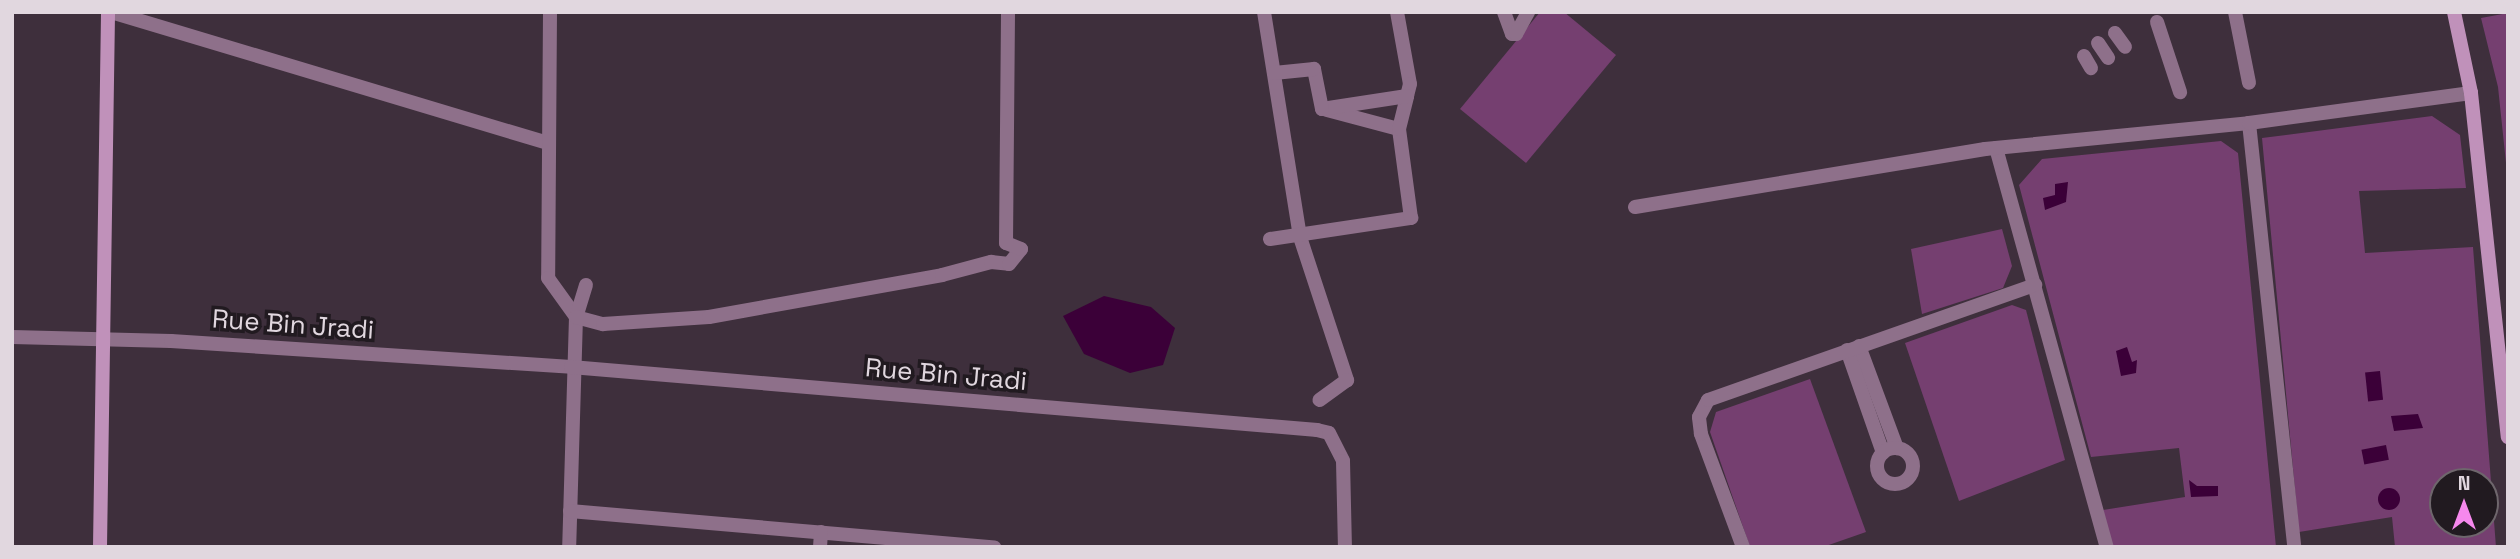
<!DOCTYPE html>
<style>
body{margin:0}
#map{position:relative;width:2520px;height:559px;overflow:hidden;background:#3e2f3c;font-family:"Space Grotesk",sans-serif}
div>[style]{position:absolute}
.green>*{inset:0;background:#753f70}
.water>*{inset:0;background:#3b0038;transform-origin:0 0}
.round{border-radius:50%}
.street>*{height:14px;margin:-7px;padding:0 7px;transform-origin:7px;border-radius:7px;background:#8e708a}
.street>.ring{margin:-7px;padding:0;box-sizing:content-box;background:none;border:14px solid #8e708a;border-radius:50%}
.secondary>*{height:14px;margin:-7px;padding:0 7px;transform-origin:7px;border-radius:7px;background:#c091ba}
span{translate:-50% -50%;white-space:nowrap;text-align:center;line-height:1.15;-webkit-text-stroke:7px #211a20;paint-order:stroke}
.street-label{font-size:26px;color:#e1d7df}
.frame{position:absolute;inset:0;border:14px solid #e1d7df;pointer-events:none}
.north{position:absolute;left:2429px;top:468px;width:70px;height:70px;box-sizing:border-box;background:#211a20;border:2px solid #6e666c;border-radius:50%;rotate:0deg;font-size:19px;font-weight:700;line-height:28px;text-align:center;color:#e1d7df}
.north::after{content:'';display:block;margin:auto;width:24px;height:32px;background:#f688ed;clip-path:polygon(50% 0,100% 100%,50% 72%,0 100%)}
</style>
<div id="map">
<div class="green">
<i style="clip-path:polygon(1540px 12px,1564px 12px,1616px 55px,1526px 163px,1460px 109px)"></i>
<i style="clip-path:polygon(2508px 13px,2508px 182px,2498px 87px,2481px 18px)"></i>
<i style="clip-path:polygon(evenodd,2432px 116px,2460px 135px,2466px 188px,2359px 191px,2365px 253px,2473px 247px,2496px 547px,2395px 547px,2392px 517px,2299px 532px,2262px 138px,2432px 116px,2443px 482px,2485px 482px,2485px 524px,2443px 524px,2443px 482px)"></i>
<i style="clip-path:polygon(2221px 141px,2238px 153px,2276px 547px,2113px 547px,2103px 510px,2185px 497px,2179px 448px,2091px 457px,2019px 185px,2042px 159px)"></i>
<i style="clip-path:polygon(2002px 229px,2012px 266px,2003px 288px,1922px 314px,1911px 249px)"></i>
<i style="clip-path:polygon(2012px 305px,2026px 310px,2065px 460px,1959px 501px,1905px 343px)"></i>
<i style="clip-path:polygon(1810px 379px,1866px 532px,1823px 547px,1750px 547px,1710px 432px,1716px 412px)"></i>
</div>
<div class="water">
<i style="clip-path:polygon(2068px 182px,2066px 202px,2045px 210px,2043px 198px,2055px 195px,2055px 184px)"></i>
<i style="clip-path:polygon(1104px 296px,1151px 307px,1175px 328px,1163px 365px,1130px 373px,1084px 354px,1063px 316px)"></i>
<i style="clip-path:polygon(2127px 347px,2132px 362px,2137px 360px,2136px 373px,2121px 376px,2116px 351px)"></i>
<i style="left:2380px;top:371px;width:29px;height:15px;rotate:84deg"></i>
<i style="clip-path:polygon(2418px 414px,2423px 428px,2394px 431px,2391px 416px)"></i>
<i style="left:2386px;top:445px;width:15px;height:25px;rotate:79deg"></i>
<i style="clip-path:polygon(2189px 480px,2197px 486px,2218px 486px,2218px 496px,2191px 497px)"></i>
<i class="round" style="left:2378px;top:488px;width:22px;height:22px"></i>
</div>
<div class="street">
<i style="left:111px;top:12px;width:457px;rotate:16.7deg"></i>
<i style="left:550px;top:12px;width:266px;rotate:90.4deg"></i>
<i style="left:548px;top:278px;width:48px;rotate:54.3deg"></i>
<i style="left:576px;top:317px;width:230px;rotate:91.7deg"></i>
<i style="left:1264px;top:12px;width:228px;rotate:80.9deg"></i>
<i style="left:1300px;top:237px;width:151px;rotate:71.8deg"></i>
<i style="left:1347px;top:380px;width:34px;rotate:144deg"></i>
<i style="left:1397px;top:12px;width:73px;rotate:79.8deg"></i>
<i style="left:1410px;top:84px;width:12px;rotate:104deg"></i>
<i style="left:1504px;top:12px;width:23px;rotate:70deg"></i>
<i style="left:1512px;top:34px;width:4px"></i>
<i style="left:1516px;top:34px;width:25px;rotate:-61deg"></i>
<i style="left:2235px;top:12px;width:72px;rotate:78.8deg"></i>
<i style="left:2157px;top:22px;width:74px;rotate:71.8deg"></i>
<i style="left:2115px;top:33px;width:17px;rotate:54deg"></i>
<i style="left:2098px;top:43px;width:18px;rotate:56deg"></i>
<i style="left:2084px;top:56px;width:14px;rotate:60deg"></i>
<i style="left:1327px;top:110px;width:74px;rotate:14.8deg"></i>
<i style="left:2249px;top:123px;width:426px;rotate:83.9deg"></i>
<i style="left:1996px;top:148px;width:414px;rotate:74.5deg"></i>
<i style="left:1635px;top:207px;width:355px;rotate:-9.4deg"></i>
<i style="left:1985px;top:149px;width:265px;rotate:-5.6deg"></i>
<i style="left:2249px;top:123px;width:224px;rotate:-7.7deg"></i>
<i style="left:1270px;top:239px;width:143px;rotate:-8.5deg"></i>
<i style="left:1411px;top:218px;width:90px;rotate:-97.7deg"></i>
<i style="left:1399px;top:129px;width:34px;rotate:-76deg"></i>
<i style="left:1407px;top:96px;width:86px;rotate:171.3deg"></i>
<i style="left:1322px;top:109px;width:41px;rotate:-101.3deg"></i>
<i style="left:1314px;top:69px;width:40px;rotate:174.3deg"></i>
<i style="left:586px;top:285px;width:34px;rotate:107deg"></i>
<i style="left:576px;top:317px;width:28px;rotate:15deg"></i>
<i style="left:603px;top:324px;width:106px;rotate:-3.8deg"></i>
<i style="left:709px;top:317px;width:237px;rotate:-10.2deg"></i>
<i style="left:942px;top:275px;width:51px;rotate:-14.9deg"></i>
<i style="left:991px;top:262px;width:18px;rotate:6deg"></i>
<i style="left:1009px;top:264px;width:19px;rotate:-51deg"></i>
<i style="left:1021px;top:249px;width:16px;rotate:-158deg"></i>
<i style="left:1006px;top:243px;width:231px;rotate:-89.5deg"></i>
<i style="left:12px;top:337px;width:159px;rotate:1.4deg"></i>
<i style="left:171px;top:341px;width:401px;rotate:3.7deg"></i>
<i style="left:571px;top:367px;width:749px;rotate:4.83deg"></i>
<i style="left:1317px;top:430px;width:12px;rotate:14deg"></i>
<i style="left:1329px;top:433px;width:31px;rotate:63deg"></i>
<i style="left:1343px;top:461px;width:86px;rotate:88.7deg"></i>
<i style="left:1859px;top:346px;width:109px;rotate:69.6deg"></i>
<i style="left:1847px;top:350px;width:109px;rotate:70.7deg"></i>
<i class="ring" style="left:1877px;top:448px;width:22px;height:22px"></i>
<i style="left:570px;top:511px;width:426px;rotate:4.9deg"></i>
<i style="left:820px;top:547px;width:15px;rotate:-86deg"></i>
<i style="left:1743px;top:547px;width:121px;rotate:-110.4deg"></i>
<i style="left:1701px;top:434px;width:17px;rotate:-97deg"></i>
<i style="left:1699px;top:417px;width:19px;rotate:-62deg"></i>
<i style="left:1708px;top:400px;width:347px;rotate:-19.4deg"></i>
</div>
<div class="secondary">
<i style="left:2454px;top:12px;width:83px;rotate:78.1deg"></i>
<i style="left:2471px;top:93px;width:346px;rotate:83.9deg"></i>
<i style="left:100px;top:547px;width:535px;rotate:-89.14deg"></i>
</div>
<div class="street-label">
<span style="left:293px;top:325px;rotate:4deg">Rue Bin Jradi</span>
<span style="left:946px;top:375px;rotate:5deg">Rue Bin Jradi</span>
</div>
<div class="frame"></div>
<div class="north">N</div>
</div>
